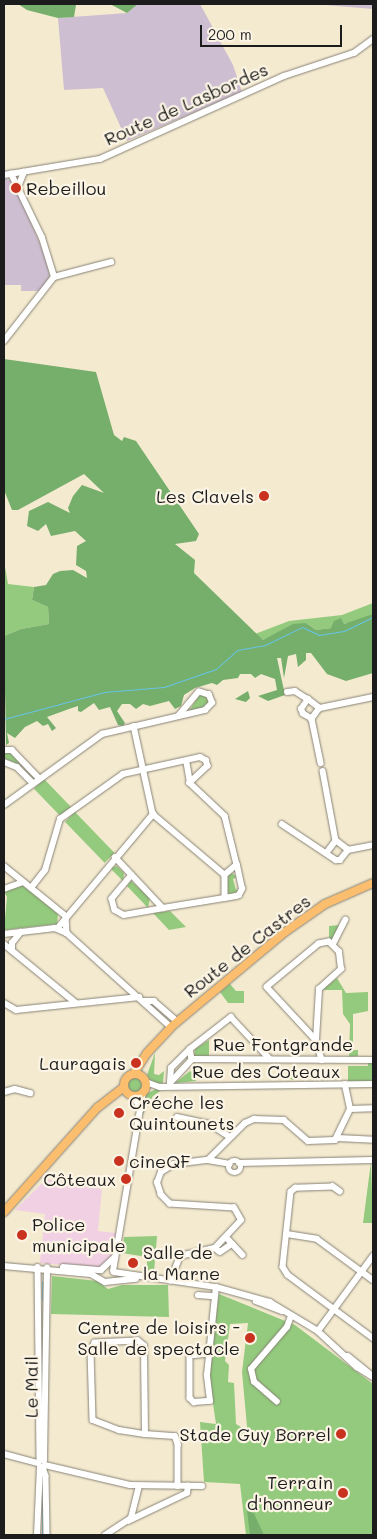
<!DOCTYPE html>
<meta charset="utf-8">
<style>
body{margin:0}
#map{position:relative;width:377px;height:1539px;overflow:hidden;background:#f4ead0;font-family:Mali,sans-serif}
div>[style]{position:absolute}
.built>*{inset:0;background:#f1d0e3}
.industrial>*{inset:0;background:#cebed1}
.green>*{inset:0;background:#93ca7d;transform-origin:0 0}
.round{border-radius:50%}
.forest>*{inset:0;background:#76ae6c}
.stream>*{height:1px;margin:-0.5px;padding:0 0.5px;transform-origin:0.5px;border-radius:0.5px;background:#66c5e5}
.roads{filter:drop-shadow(0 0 1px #888376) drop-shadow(0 0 1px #888376)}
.minor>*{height:5.5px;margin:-2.75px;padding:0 2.75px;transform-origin:2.75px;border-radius:2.75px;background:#fff}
.minor>.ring{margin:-2.75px;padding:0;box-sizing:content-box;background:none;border:5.5px solid #fff;border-radius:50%}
.major>*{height:8px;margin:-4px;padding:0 4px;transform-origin:4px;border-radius:4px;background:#fbbd6e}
.major>.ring{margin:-4px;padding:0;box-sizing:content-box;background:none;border:8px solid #fbbd6e;border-radius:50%}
.dots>*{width:14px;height:14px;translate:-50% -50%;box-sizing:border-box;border:2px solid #fcf5e5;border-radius:50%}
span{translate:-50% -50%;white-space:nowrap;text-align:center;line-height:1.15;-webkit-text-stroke:4.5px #fcf5e5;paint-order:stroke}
.street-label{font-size:18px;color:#1c1c1c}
.poi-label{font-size:18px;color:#1c1c1c}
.left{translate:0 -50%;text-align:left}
.right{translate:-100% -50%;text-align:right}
.frame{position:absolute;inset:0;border:5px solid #1c1c1c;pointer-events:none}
.scale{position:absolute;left:200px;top:25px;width:142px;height:22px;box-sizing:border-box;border:2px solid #1c1c1c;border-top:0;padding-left:6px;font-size:15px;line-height:18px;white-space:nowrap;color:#1c1c1c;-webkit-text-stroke:4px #fcf5e5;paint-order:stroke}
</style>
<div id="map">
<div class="built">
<i style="clip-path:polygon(46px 1179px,102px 1189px,98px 1231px,116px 1233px,113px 1253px,105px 1265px,96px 1268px,40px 1263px,45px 1214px,15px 1210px)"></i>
</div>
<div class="industrial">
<i style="clip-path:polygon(138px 4px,200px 4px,233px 65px,242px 92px,127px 141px,103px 88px,64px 90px,58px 18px,127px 13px)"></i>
<i style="clip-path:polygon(313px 4px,373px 4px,373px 9px)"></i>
<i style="clip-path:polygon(4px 177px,13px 182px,46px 257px,50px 278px,41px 291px,21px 291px,21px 285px,4px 285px)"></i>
</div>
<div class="green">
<i style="clip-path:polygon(4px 561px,8px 584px,34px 587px,32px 600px,48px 607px,49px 624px,21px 629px,4px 636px)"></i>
<i style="clip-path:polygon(373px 603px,373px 614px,360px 621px,343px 624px,341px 619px,331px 628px,316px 630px,306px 623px,263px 640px,255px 634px,289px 621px,342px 615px)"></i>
<i style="clip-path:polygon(200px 694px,210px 700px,208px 707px,189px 711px)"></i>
<i style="clip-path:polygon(10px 751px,19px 761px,19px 765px,4px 758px,4px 753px)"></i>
<i style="left:44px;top:779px;width:39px;height:14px;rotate:46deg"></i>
<i style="left:75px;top:812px;width:57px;height:14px;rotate:46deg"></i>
<i style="clip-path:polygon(117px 866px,124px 873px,123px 881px,110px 868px)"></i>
<i style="clip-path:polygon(232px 873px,237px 877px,233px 879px,236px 890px,240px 889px,231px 895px,227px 891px,228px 876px)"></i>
<i style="clip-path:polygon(131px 881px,150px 898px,148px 908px,127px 886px)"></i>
<i style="clip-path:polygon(23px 885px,58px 914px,57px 924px,4px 930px,7px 897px,4px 891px)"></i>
<i style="clip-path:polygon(170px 911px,186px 927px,169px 930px,153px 913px)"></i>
<i style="clip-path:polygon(340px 925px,333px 941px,329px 939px,329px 926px)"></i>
<i style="clip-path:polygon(337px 978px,346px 993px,368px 992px,368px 1011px,353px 1014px,353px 1050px,358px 1050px,358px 1056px,349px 1057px,350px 1024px,343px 1014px,342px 990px,322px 990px)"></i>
<i style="clip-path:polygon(230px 984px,236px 991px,244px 991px,244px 1003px,228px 1003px,220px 992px)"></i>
<i style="clip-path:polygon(209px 1040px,209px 1057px,194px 1057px,195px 1049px)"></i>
<i style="clip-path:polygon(155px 1053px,154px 1074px,159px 1075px,164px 1071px,163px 1083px,153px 1084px,147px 1075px)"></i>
<i style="clip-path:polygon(368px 1062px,373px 1063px,373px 1082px,348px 1083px,348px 1066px,368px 1066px)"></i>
<i class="round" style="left:288px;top:1068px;width:12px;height:12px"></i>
<i style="clip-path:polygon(190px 1071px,196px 1074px,196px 1081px,175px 1083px)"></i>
<i class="round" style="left:127px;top:1077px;width:16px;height:16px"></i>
<i style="clip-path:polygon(156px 1089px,163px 1089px,153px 1096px,142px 1116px,146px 1094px)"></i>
<i style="clip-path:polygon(371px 1162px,373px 1223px,363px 1223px)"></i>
<i style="clip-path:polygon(157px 1236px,154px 1272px,147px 1271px,147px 1257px,122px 1253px,124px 1237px)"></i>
<i style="clip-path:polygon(52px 1276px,97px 1281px,108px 1289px,122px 1285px,168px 1285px,169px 1317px,51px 1314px)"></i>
<i style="clip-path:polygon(evenodd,219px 1294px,295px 1325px,373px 1384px,373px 1535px,246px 1535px,240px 1484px,204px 1482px,200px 1422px,216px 1424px,209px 1377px,219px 1294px,248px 1323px,242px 1372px,248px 1437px,246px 1430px,236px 1424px,234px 1383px,228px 1382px,229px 1365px,225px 1361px,230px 1324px,248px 1323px)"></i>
</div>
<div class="forest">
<i style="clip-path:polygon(18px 4px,101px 4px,76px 5px,74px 17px,58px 18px,27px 10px)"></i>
<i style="clip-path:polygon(110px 4px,138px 4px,127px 13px)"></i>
<i style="clip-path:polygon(4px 359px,96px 372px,114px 435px,122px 441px,124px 437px,136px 441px,199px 534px,196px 541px,175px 544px,195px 560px,194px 573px,263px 640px,293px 624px,306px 623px,316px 630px,331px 628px,334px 621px,341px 618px,344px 624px,373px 614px,373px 673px,346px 681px,327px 674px,311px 653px,306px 653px,306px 660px,298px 667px,296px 654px,288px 656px,284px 678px,281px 658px,277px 658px,285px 695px,268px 701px,258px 696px,277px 690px,275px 679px,261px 674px,255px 678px,251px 674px,240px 674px,238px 678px,223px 680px,217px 685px,212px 683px,195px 688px,184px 695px,181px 706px,175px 709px,169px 701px,150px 706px,143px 704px,136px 709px,130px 704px,122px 704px,117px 711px,125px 723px,123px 726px,118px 725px,110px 707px,99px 710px,94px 703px,81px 712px,78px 711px,78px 706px,69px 709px,47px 717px,56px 728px,52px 731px,48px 724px,43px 726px,37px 721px,25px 727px,15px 738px,7px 733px,9px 743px,6px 745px,4px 636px,21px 629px,49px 624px,48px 607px,32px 600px,34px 587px,46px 585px,53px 574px,60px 571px,73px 570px,87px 578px,86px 571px,76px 565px,77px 546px,86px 541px,75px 531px,51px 536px,46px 524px,38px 531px,27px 526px,29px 511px,48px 502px,70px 513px,68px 508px,73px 496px,82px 485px,104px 493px,84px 474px,18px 510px,12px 510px,4px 490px)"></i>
<i style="clip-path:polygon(248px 691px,250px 698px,246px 702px,235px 699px)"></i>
<i style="clip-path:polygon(246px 1503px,250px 1505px,264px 1535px,250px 1535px)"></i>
</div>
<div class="stream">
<i style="left:4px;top:719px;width:104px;rotate:-15.1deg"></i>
<i style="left:104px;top:692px;width:60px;rotate:-4.8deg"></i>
<i style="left:164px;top:687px;width:55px;rotate:-19.1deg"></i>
<i style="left:216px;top:669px;width:28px;rotate:-42deg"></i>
<i style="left:237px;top:650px;width:28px;rotate:-10deg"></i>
<i style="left:265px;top:645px;width:41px;rotate:-25.9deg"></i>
<i style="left:302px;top:627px;width:19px;rotate:25deg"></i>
<i style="left:319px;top:635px;width:25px;rotate:-9deg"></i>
<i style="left:344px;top:631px;width:32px;rotate:-26deg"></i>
<i style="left:42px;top:1281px;width:19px;rotate:90deg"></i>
<i style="left:42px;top:1395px;width:71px;rotate:-89.2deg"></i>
<i style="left:42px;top:1495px;width:40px;rotate:90deg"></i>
</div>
<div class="roads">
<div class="minor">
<i style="left:4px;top:175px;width:97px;rotate:-9.5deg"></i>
<i style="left:100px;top:159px;width:202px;rotate:-24.3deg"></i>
<i style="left:284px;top:76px;width:74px;rotate:-18.2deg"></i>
<i style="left:354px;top:53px;width:24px;rotate:-36deg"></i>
<i style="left:18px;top:187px;width:16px;rotate:-68deg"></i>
<i style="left:54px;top:277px;width:59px;rotate:-14.7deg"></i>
<i style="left:4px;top:341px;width:81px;rotate:-52deg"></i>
<i style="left:54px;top:277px;width:41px;rotate:-107.1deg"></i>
<i style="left:42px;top:238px;width:71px;rotate:-115.8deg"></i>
<i style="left:287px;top:692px;width:8px;rotate:-7deg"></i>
<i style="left:295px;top:691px;width:15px;rotate:32deg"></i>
<i style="left:308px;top:699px;width:15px;rotate:37deg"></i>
<i style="left:320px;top:708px;width:14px;rotate:126deg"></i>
<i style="left:312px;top:719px;width:10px;rotate:-151deg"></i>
<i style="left:303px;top:714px;width:5px;rotate:-112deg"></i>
<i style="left:301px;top:709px;width:12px;rotate:-55deg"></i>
<i style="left:320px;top:708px;width:54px;rotate:-11.7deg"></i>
<i style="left:312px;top:719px;width:45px;rotate:78.4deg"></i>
<i style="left:134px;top:726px;width:90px;rotate:77.8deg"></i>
<i style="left:153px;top:814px;width:94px;rotate:40.3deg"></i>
<i style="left:4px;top:750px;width:8px"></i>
<i style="left:12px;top:750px;width:40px;rotate:46deg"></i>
<i style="left:4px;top:762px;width:14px;rotate:21deg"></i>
<i style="left:17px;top:767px;width:23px;rotate:45deg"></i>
<i style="left:323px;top:771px;width:71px;rotate:79.5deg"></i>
<i style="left:190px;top:783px;width:48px;rotate:43.3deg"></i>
<i style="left:225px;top:816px;width:50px;rotate:76.2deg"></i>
<i style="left:4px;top:805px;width:121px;rotate:-35.9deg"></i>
<i style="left:102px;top:734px;width:106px;rotate:-13.1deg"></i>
<i style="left:205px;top:710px;width:10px;rotate:-45deg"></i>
<i style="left:212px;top:703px;width:9px;rotate:-111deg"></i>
<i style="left:209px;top:695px;width:10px;rotate:-163deg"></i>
<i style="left:199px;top:692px;width:31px;rotate:130deg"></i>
<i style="left:282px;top:824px;width:65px;rotate:33.7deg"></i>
<i style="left:336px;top:860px;width:4px"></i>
<i style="left:340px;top:860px;width:13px;rotate:-51deg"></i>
<i style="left:348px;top:850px;width:15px;rotate:-143deg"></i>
<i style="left:336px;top:841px;width:15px;rotate:127deg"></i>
<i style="left:348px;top:850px;width:25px;rotate:-11deg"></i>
<i style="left:115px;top:857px;width:70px;rotate:46.7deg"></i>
<i style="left:163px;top:908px;width:74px;rotate:-9.3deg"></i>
<i style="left:236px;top:896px;width:3px;rotate:-18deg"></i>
<i style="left:239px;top:895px;width:7px;rotate:-63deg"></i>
<i style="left:242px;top:889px;width:25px;rotate:-102deg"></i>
<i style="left:237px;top:865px;width:16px;rotate:140deg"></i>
<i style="left:225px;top:875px;width:23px;rotate:90deg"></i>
<i style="left:4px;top:866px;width:80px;rotate:38.9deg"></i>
<i style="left:132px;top:875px;width:31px;rotate:130deg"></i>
<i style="left:112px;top:899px;width:11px;rotate:75deg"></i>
<i style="left:115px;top:910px;width:10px;rotate:29deg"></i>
<i style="left:124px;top:915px;width:40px;rotate:-10deg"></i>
<i style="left:31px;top:888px;width:23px;rotate:-52deg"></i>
<i style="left:45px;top:870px;width:53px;rotate:-73.6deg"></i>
<i style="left:60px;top:819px;width:77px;rotate:-35.5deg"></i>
<i style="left:123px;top:774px;width:79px;rotate:-12.4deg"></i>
<i style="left:200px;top:757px;width:7px;rotate:27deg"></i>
<i style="left:206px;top:760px;width:6px;rotate:72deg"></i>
<i style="left:208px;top:766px;width:25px;rotate:137deg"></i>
<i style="left:190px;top:783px;width:22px;rotate:-100deg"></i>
<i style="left:4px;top:889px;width:20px;rotate:-20deg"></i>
<i style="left:66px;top:916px;width:17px;rotate:87deg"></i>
<i style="left:57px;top:929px;width:150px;rotate:-50.1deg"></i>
<i style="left:67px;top:933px;width:140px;rotate:42.1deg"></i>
<i style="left:4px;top:934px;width:51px;rotate:-6.7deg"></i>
<i style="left:55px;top:928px;width:13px;rotate:23deg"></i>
<i style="left:4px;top:944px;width:93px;rotate:39.3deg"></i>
<i style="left:333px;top:944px;width:27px;rotate:-63deg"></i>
<i style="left:12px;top:951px;width:8px;rotate:-90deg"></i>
<i style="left:12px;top:943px;width:14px;rotate:-51deg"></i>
<i style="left:144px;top:1001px;width:10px"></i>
<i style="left:154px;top:1001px;width:30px;rotate:41deg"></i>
<i style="left:4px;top:1003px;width:14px;rotate:30deg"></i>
<i style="left:16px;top:1010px;width:124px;rotate:-6deg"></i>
<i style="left:316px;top:1040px;width:51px;rotate:-86.6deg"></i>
<i style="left:319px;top:989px;width:30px;rotate:-42deg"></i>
<i style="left:341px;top:969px;width:17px;rotate:-97deg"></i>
<i style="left:339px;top:952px;width:14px;rotate:-135deg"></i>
<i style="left:329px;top:942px;width:10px;rotate:169deg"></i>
<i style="left:319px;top:944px;width:67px;rotate:140.4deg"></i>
<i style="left:267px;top:987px;width:72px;rotate:47.2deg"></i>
<i style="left:316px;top:1040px;width:21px;rotate:73deg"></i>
<i style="left:190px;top:1049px;width:52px;rotate:-38deg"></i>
<i style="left:231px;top:1017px;width:57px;rotate:47.1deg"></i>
<i style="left:192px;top:1059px;width:181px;rotate:0.3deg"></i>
<i style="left:146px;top:1082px;width:15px;rotate:20deg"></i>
<i style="left:160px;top:1087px;width:213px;rotate:-0.8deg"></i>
<i style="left:170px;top:1082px;width:14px;rotate:-86deg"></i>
<i style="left:171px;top:1068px;width:27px;rotate:-45deg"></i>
<i style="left:190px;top:1049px;width:10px;rotate:79deg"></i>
<i style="left:170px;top:1083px;width:33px;rotate:-47deg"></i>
<i style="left:4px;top:1092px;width:11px;rotate:-15deg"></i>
<i style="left:15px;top:1089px;width:16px;rotate:15deg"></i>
<i style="left:134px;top:1096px;width:15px;rotate:62deg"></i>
<i style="left:350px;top:1109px;width:23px;rotate:-2deg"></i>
<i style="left:177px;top:1117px;width:34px;rotate:12deg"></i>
<i style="left:210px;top:1124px;width:24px;rotate:33deg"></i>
<i style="left:338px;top:1138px;width:35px;rotate:3deg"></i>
<i style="left:208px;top:1160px;width:22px;rotate:10deg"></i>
<i class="ring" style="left:229px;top:1161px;width:6.5px;height:6.5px"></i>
<i style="left:239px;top:1163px;width:134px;rotate:-1.3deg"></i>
<i style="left:340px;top:1192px;width:9px;rotate:-144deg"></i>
<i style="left:333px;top:1187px;width:37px;rotate:178deg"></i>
<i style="left:296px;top:1188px;width:6px;rotate:141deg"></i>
<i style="left:291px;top:1192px;width:75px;rotate:96.1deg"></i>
<i style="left:283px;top:1267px;width:9px;rotate:58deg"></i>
<i style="left:288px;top:1275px;width:106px;rotate:36.5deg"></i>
<i style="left:287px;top:1234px;width:30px;rotate:9deg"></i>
<i style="left:317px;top:1239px;width:69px;rotate:36.2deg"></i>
<i style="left:227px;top:1238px;width:23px;rotate:47deg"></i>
<i style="left:215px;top:1248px;width:6px;rotate:39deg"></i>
<i style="left:220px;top:1252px;width:14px;rotate:-34deg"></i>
<i style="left:4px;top:1266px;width:87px;rotate:5.3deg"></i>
<i style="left:91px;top:1274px;width:16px;rotate:30deg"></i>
<i style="left:105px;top:1282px;width:31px;rotate:-6deg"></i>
<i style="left:38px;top:1267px;width:194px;rotate:89.4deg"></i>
<i style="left:63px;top:1267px;width:38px;rotate:5deg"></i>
<i style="left:101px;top:1270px;width:19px;rotate:-43deg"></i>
<i style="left:113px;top:1271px;width:181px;rotate:-80.5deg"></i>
<i style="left:114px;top:1272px;width:103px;rotate:8.4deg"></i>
<i style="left:216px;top:1287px;width:56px;rotate:15.5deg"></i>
<i style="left:270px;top:1302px;width:56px;rotate:31.1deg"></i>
<i style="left:318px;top:1331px;width:53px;rotate:42.7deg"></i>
<i style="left:357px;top:1367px;width:19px;rotate:32deg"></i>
<i style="left:170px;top:1281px;width:27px;rotate:-68deg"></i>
<i style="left:180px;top:1256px;width:36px;rotate:-13deg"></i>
<i style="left:215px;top:1248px;width:38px;rotate:-47deg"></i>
<i style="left:241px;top:1220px;width:14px;rotate:-120deg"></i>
<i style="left:234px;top:1208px;width:64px;rotate:-176.4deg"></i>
<i style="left:170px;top:1204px;width:13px;rotate:-135deg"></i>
<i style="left:161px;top:1195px;width:13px;rotate:-108deg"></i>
<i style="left:157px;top:1183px;width:12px;rotate:-70deg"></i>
<i style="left:161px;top:1172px;width:15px;rotate:-32deg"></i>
<i style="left:174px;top:1164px;width:34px;rotate:-7deg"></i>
<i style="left:208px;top:1160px;width:52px;rotate:-45deg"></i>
<i style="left:245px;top:1123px;width:10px;rotate:-24deg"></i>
<i style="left:254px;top:1119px;width:30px;rotate:2deg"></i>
<i style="left:284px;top:1120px;width:32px;rotate:41deg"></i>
<i style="left:308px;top:1141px;width:27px;rotate:-2deg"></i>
<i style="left:335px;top:1140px;width:34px;rotate:-64deg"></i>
<i style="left:350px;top:1109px;width:25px;rotate:-102deg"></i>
<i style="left:198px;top:1295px;width:16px;rotate:4deg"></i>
<i style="left:256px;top:1301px;width:28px;rotate:21deg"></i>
<i style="left:318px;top:1331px;width:93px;rotate:-53.7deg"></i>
<i style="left:209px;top:1354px;width:19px;rotate:174deg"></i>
<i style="left:190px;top:1356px;width:42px;rotate:90deg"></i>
<i style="left:190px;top:1398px;width:6px;rotate:45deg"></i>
<i style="left:194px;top:1402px;width:16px;rotate:-4deg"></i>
<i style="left:210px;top:1401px;width:26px;rotate:-97deg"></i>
<i style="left:207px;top:1375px;width:88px;rotate:-84.2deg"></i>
<i style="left:348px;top:1356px;width:28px;rotate:39deg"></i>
<i style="left:277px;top:1402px;width:30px;rotate:-139deg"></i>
<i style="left:254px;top:1382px;width:13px;rotate:-103deg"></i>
<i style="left:251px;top:1369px;width:55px;rotate:-49.4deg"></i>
<i style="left:287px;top:1327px;width:12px;rotate:-70deg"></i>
<i style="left:145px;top:1434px;width:88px;rotate:-90.7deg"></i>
<i style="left:144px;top:1346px;width:8px;rotate:-140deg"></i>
<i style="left:138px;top:1341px;width:43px;rotate:177.3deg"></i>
<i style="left:95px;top:1343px;width:10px;rotate:114deg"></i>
<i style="left:91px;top:1352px;width:68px;rotate:88.3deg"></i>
<i style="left:93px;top:1420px;width:28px;rotate:21deg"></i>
<i style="left:119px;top:1430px;width:26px;rotate:9deg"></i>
<i style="left:145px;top:1434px;width:30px;rotate:4deg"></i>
<i style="left:175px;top:1436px;width:9px;rotate:69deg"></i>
<i style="left:178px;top:1444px;width:42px;rotate:90deg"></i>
<i style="left:4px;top:1454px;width:35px;rotate:15deg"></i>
<i style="left:44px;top:1461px;width:193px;rotate:-89.1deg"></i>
<i style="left:45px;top:1465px;width:87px;rotate:13.2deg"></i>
<i style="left:130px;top:1485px;width:72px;rotate:0.8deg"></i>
<i style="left:43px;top:1467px;width:9px;rotate:72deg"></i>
<i style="left:46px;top:1476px;width:59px;rotate:89deg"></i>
<i style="left:128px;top:1521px;width:65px;rotate:-25.4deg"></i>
<i style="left:187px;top:1493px;width:7px;rotate:-82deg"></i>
<i style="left:37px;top:1535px;width:68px;rotate:-87.5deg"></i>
<i style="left:105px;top:1535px;width:31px;rotate:-33deg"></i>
<i style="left:131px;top:1518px;width:33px;rotate:-76deg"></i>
</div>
<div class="major">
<i style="left:134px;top:1073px;width:24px;rotate:-57deg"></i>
<i style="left:147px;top:1053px;width:35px;rotate:-47deg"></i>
<i style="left:171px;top:1027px;width:148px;rotate:-39.8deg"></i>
<i style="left:285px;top:932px;width:49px;rotate:-35deg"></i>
<i style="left:325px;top:904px;width:52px;rotate:-23.6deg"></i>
<i class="ring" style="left:124px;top:1074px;width:14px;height:14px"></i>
<i style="left:4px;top:1212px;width:140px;rotate:-48.2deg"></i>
<i style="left:97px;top:1108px;width:34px;rotate:-38deg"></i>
</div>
</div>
<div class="dots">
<i style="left:16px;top:188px;background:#c8321e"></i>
<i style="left:264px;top:496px;background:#c8321e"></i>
<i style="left:136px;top:1063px;background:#c8321e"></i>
<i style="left:119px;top:1113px;background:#c8321e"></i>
<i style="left:119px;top:1161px;background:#c8321e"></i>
<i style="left:126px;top:1179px;background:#c8321e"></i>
<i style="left:22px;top:1235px;background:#c8321e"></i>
<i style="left:133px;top:1263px;background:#c8321e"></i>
<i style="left:250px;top:1338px;background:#c8321e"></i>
<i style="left:341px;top:1434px;background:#c8321e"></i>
<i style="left:343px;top:1493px;background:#c8321e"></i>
</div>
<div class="street-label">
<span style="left:186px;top:104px;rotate:-24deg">Route de Lasbordes</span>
<span style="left:247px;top:946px;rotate:-38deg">Route de Castres</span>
<span style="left:283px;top:1044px">Rue Fontgrande</span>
<span style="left:266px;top:1071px">Rue des Coteaux</span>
<span style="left:31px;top:1387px;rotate:-90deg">Le Mail</span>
</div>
<div class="poi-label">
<span class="left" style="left:26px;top:188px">Rebeillou</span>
<span class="right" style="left:254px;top:496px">Les Clavels</span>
<span class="right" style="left:126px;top:1063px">Lauragais</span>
<span class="left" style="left:129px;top:1113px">Créche les<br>Quintounets</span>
<span class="left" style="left:129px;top:1161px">cineQF</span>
<span class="right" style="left:116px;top:1179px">Côteaux</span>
<span class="left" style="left:32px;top:1235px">Police<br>municipale</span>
<span class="left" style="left:143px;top:1263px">Salle de<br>la Marne</span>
<span class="right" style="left:240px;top:1338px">Centre de loisirs -<br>Salle de spectacle</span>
<span class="right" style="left:331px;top:1434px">Stade Guy Borrel</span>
<span class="right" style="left:333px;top:1493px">Terrain<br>d'honneur</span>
</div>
<div class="frame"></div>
<div class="scale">200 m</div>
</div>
